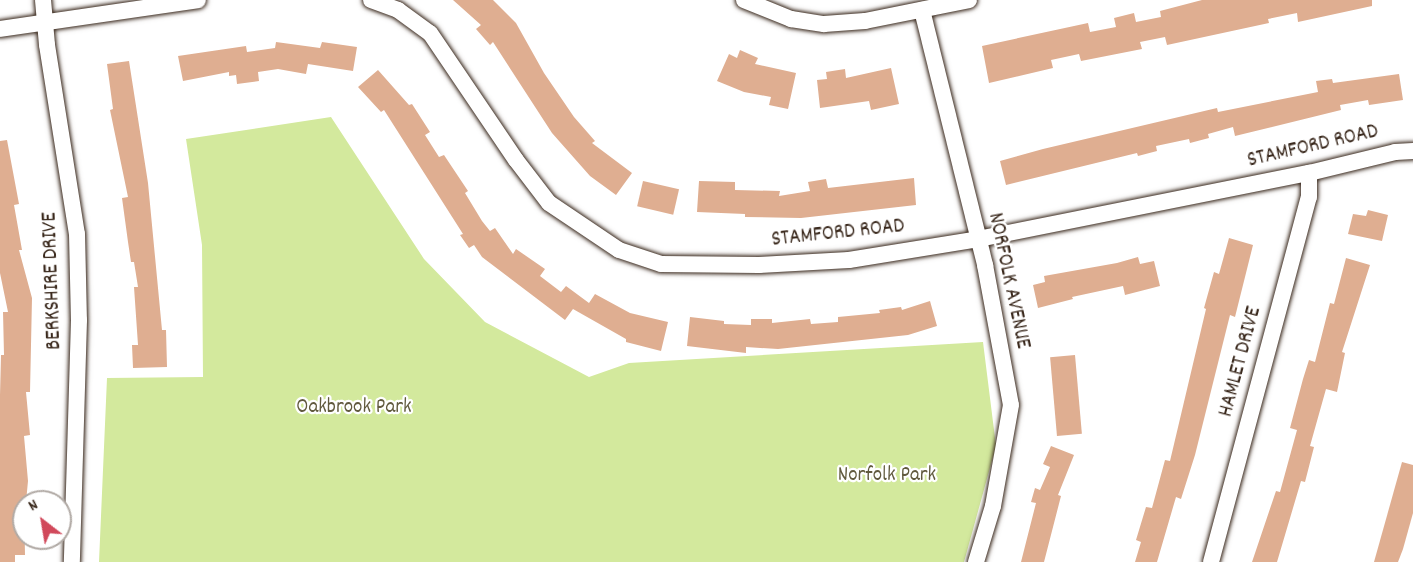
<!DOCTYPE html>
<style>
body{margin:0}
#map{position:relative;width:1413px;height:562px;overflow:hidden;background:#fff;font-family:Dekko,sans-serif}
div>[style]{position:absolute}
.green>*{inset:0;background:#d3e99d}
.building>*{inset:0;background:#dfae91;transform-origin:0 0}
.roads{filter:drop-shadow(0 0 2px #3b2a1e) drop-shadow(0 0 2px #3b2a1e)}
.street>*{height:16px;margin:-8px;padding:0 8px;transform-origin:8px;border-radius:8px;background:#fff}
span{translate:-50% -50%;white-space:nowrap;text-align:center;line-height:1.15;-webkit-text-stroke:4.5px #fff;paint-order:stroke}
.street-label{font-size:21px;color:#3b2a1e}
.park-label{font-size:21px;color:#615a3e}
.north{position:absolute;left:12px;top:490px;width:60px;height:60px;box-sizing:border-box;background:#fff;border:2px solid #b1aaa5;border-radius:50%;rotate:329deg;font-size:16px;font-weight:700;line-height:24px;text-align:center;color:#3b2a1e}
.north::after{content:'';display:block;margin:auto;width:21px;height:27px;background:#d1495b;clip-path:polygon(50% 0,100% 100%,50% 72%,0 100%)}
</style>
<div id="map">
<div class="green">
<i style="clip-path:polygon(331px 117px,424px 259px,485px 322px,589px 377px,629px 363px,983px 342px,996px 446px,964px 562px,99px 562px,107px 378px,203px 377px,202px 245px,186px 139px)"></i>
</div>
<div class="building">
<i style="clip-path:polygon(453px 0,493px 0,516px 23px,544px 73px,574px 117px,595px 141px,592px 143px,632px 173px,616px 195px,590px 176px,552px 133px,493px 42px,490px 45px,476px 29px,481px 25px)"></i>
<i style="clip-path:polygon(1202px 0,1372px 0,1372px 6px,1298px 22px,1297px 13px,1268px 19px,1269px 23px,1167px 45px,1165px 37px,1140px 42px,1142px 49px,1081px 61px,1079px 54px,1051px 60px,1053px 68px,989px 83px,982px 46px,1088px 23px,1090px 32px,1116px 27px,1114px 18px,1134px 13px,1136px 22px,1161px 17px,1160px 11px)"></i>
<i style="clip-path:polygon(276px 42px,320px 48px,322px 42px,357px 47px,353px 71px,308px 64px,306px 74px,278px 69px,258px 72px,259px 81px,237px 84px,236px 75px,229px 76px,229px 72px,183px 81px,178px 56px,246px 46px,247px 52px,275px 48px)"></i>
<i style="clip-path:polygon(740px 50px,758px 58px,755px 64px,796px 73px,788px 109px,769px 105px,771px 97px,744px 92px,717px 81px,729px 54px,737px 58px)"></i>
<i style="clip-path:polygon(129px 61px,148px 183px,162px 330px,166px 330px,167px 367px,133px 368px,132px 345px,138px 345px,134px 287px,138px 287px,134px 262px,131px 262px,128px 242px,122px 198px,128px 197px,110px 110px,113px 109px,107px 64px)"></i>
<i style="clip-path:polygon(891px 68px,899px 104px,871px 110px,869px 101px,820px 108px,817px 80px,827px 79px,826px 72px,845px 69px,846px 78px)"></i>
<i style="clip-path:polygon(378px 70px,409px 105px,412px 104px,430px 132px,425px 135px,439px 157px,444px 155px,468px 191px,465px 193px,482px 221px,490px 231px,495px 228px,513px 254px,516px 249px,545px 269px,540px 276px,561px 292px,566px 286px,589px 303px,595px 294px,630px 313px,668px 322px,661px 351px,626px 342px,626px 339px,573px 309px,565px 320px,482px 257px,474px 245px,469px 248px,460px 235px,463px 234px,384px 110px,381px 112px,358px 87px)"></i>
<i style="clip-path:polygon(1399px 74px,1403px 100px,1369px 105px,1368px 100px,1340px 105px,1341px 110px,1235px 136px,1233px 127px,1208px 134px,1209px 138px,1190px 143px,1189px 139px,1156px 146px,1157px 151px,1138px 156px,1137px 153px,1006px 185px,1000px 161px,1043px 149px,1217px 108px,1218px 112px,1318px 92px,1316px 81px,1332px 79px,1333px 83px)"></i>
<i style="clip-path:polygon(7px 140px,19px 204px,14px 205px,22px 250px,19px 250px,32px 298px,30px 392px,26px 392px,30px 435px,24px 436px,28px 481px,26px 502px,24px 502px,25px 555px,15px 555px,15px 562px,0 562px,0 395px,1px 355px,4px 355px,3px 312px,8px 312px,0 273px,0 141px)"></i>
<i style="clip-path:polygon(914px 178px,916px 205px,801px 218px,745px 217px,745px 214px,697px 212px,699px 181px,735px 182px,735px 190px,780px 191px,779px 196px,810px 191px,808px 182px,826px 179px,828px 188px)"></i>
<i style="left:643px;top:181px;width:37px;height:26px;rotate:13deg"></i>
<i style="clip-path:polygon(1368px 210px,1388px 215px,1382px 241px,1348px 234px,1353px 214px,1366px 216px)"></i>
<i style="clip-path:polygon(1229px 238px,1253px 245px,1235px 317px,1230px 315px,1195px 455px,1181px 499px,1176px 497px,1157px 562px,1135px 562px,1141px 542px,1136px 540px,1146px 507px,1152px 508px,1165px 460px,1170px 461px,1206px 309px,1204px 308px,1214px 272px,1219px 274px)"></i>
<i style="clip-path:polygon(1138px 257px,1140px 264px,1154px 261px,1160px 286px,1125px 295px,1123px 286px,1072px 297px,1073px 299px,1038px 308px,1033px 285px,1045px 282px,1044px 276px,1117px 263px)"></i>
<i style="clip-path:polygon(1346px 258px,1370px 265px,1342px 352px,1345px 353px,1337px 392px,1326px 389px,1310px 446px,1314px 447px,1305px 482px,1301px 481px,1277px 562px,1252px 562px,1276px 491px,1280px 492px,1297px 430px,1290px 428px,1303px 379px,1309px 360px,1315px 362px,1330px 303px,1334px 304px)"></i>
<i style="clip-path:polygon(930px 301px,937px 326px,908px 335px,778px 349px,746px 347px,746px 353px,687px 346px,690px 317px,724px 321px,724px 324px,751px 325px,751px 319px,772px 319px,772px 323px,810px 319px,811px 324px,838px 322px,838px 317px,880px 313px,879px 310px,901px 307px,902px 310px)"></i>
<i style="left:1075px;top:355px;width:79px;height:25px;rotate:85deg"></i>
<i style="clip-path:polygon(1051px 446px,1074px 455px,1058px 495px,1061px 496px,1044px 562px,1021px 562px,1036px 503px,1031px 502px,1035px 488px,1040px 490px,1050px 467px,1043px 464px)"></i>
<i style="clip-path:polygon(1402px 462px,1413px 465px,1413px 513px,1403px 549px,1398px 562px,1374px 562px)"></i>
</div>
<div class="roads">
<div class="street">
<i style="left:43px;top:0;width:45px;rotate:84.9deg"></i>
<i style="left:47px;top:45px;width:191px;rotate:81deg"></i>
<i style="left:77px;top:234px;width:86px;rotate:88.7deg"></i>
<i style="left:79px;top:320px;width:242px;rotate:91.7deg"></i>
<i style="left:371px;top:0;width:29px;rotate:20deg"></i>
<i style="left:398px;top:10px;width:39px;rotate:36deg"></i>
<i style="left:430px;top:33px;width:153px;rotate:55.9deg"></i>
<i style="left:516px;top:160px;width:54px;rotate:52.5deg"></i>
<i style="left:549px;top:203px;width:84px;rotate:33.9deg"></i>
<i style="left:619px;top:250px;width:44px;rotate:18.4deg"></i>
<i style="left:661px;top:264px;width:98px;rotate:0.6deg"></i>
<i style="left:759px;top:265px;width:90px;rotate:-3.2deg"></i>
<i style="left:849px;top:260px;width:131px;rotate:-9.2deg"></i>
<i style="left:978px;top:239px;width:338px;rotate:-11.3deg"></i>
<i style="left:1309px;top:173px;width:89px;rotate:-13.7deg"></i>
<i style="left:1395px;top:152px;width:18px;rotate:-3deg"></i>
<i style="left:744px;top:0;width:51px;rotate:22deg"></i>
<i style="left:791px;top:19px;width:33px;rotate:9deg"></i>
<i style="left:824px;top:24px;width:41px;rotate:-4.2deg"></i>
<i style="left:865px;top:21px;width:106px;rotate:-11.4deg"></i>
<i style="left:922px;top:10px;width:263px;rotate:76.1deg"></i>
<i style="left:985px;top:265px;width:142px;rotate:79.5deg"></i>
<i style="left:1011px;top:405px;width:103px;rotate:100.1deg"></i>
<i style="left:993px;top:506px;width:59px;rotate:106.9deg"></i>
<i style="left:0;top:29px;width:200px;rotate:-8.3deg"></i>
<i style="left:1211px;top:562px;width:378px;rotate:-75deg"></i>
<i style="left:1309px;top:197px;width:24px;rotate:-90deg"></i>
</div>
</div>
<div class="street-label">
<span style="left:1313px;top:147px;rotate:-13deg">STAMFORD ROAD</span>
<span style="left:838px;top:234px;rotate:-6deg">STAMFORD ROAD</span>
<span style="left:53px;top:281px;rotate:-92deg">BERKSHIRE DRIVE</span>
<span style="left:1008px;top:281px;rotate:78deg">NORFOLK AVENUE</span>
<span style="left:1241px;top:362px;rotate:-75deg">HAMLET DRIVE</span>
</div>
<div class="park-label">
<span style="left:354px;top:408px">Oakbrook Park</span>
<span style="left:887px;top:476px">Norfolk Park</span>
</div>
<div class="north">N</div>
</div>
